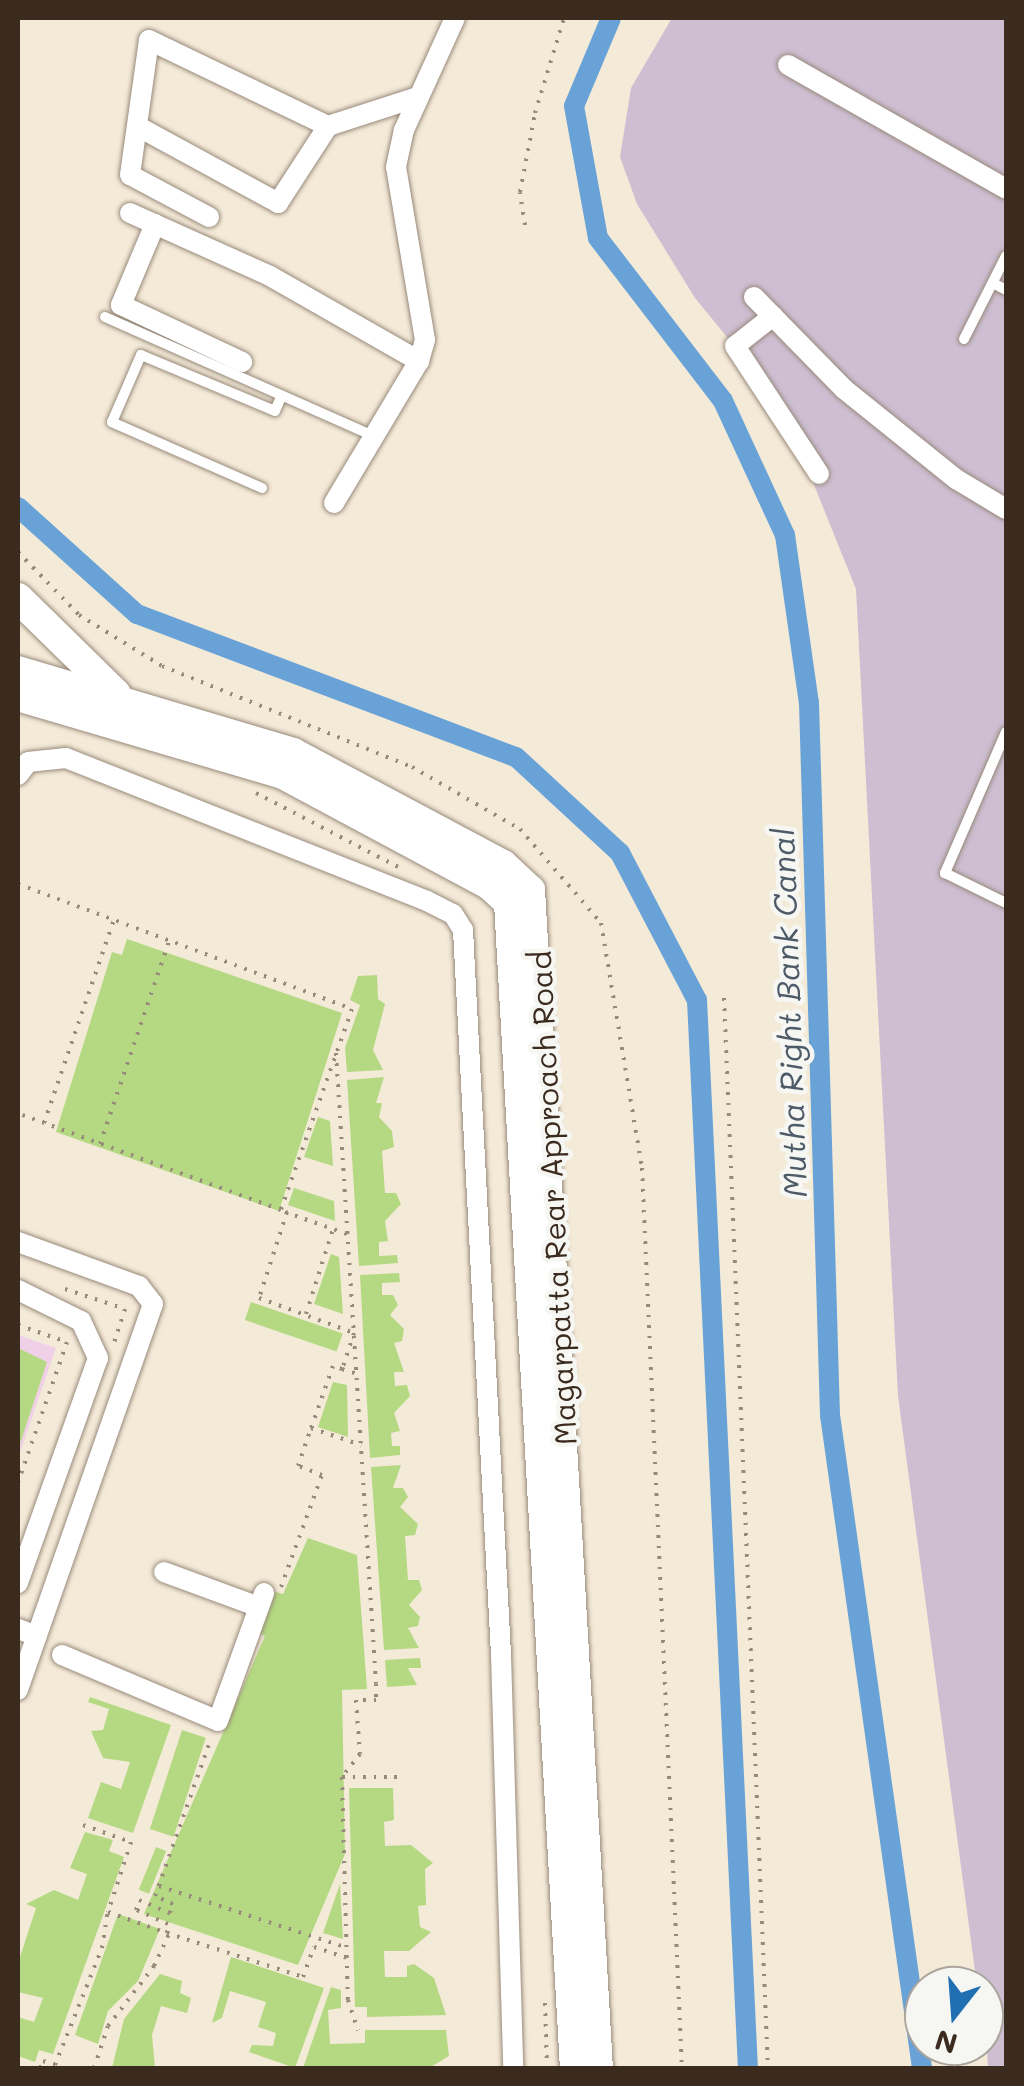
<!DOCTYPE html>
<style>
body{margin:0}
#map{position:relative;width:1024px;height:2086px;overflow:hidden;background:#f4ead8;font-family:Mali,sans-serif}
div>[style]{position:absolute}
.built>*{inset:0;background:#efd0e6}
.industrial>*{inset:0;background:#cdbed2}
.green>*{inset:0;background:#b5d982;transform-origin:0 0}
.canal>*{height:20px;margin:-10px;padding:0 10px;transform-origin:10px;border-radius:10px;background:#68a2d7}
.path>*{height:4px;margin-top:-2px;transform-origin:0;background:repeating-linear-gradient(90deg,#988a7b 0 2.5px,transparent 0 10.5px)}
.roads{filter:drop-shadow(0 0 2px #988a7b) drop-shadow(0 0 2px #988a7b)}
.lane>*{height:10px;margin:-5px;padding:0 5px;transform-origin:5px;border-radius:5px;background:#fff}
.street>*{height:20px;margin:-10px;padding:0 10px;transform-origin:10px;border-radius:10px;background:#fff}
.secondary>*{height:30px;margin:-15px;padding:0 15px;transform-origin:15px;border-radius:15px;background:#fff}
span{translate:-50% -50%;white-space:nowrap;text-align:center;line-height:1.15;-webkit-text-stroke:9px #f6f6f2;paint-order:stroke}
.street-label{font-size:30px;color:#3b2a1e}
.water-label{font-size:32px;color:#4d5a68;font-style:italic}
.frame{position:absolute;inset:0;border:20px solid #3b2a1e;pointer-events:none}
.north{position:absolute;left:904px;top:1966px;width:100px;height:100px;box-sizing:border-box;background:#f6f6f2;border:2px solid #aba49d;border-radius:50%;rotate:197deg;font-size:28px;font-weight:700;line-height:40px;text-align:center;color:#3b2a1e}
.north::after{content:'';display:block;margin:auto;width:35px;height:45px;background:#1f6fb2;clip-path:polygon(50% 0,100% 100%,50% 72%,0 100%)}
</style>
<div id="map">
<div class="built">
<i style="clip-path:polygon(18px 1335px,56px 1348px,18px 1458px)"></i>
</div>
<div class="industrial">
<i style="clip-path:polygon(672px 18px,1006px 18px,1006px 2068px,988px 2068px,984px 1986px,977px 1986px,898px 1396px,856px 589px,781px 403px,695px 298px,637px 204px,620px 157px,631px 88px)"></i>
</div>
<div class="green">
<i style="clip-path:polygon(127px 939px,342px 1013px,279px 1211px,56px 1132px,112px 952px,122px 955px)"></i>
<i style="clip-path:polygon(377px 975px,378px 999px,385px 1004px,373px 1050px,383px 1070px,347px 1072px,345px 1048px,360px 1005px,350px 1000px,358px 976px)"></i>
<i style="clip-path:polygon(384px 1077px,376px 1103px,382px 1103px,379px 1117px,392px 1131px,394px 1147px,382px 1151px,385px 1193px,396px 1193px,401px 1204px,385px 1221px,388px 1241px,379px 1242px,379px 1256px,397px 1255px,398px 1263px,359px 1266px,347px 1080px)"></i>
<i style="clip-path:polygon(318px 1117px,330px 1121px,333px 1166px,304px 1157px)"></i>
<i style="clip-path:polygon(294px 1188px,334px 1201px,335px 1221px,288px 1205px)"></i>
<i style="clip-path:polygon(331px 1254px,339px 1257px,343px 1314px,314px 1304px)"></i>
<i style="clip-path:polygon(399px 1273px,400px 1282px,382px 1283px,382px 1295px,393px 1295px,398px 1305px,390px 1315px,404px 1329px,402px 1341px,394px 1343px,404px 1372px,394px 1372px,395px 1386px,407px 1385px,410px 1396px,394px 1413px,400px 1431px,391px 1433px,392px 1446px,400px 1446px,400px 1455px,370px 1458px,360px 1275px)"></i>
<i style="left:251px;top:1302px;width:97px;height:19px;rotate:19deg"></i>
<i style="clip-path:polygon(18px 1348px,47px 1362px,18px 1450px)"></i>
<i style="clip-path:polygon(333px 1382px,347px 1385px,348px 1437px,318px 1427px)"></i>
<i style="clip-path:polygon(401px 1465px,393px 1488px,403px 1488px,408px 1497px,400px 1507px,418px 1524px,415px 1535px,405px 1536px,408px 1580px,419px 1580px,422px 1590px,409px 1605px,420px 1617px,418px 1626px,408px 1628px,419px 1648px,384px 1650px,371px 1467px)"></i>
<i style="clip-path:polygon(308px 1538px,357px 1555px,367px 1689px,342px 1690px,345px 1854px,298px 1965px,144px 1914px,265px 1636px,258px 1633px,272px 1591px,283px 1594px)"></i>
<i style="clip-path:polygon(420px 1658px,421px 1668px,408px 1668px,417px 1685px,387px 1687px,385px 1660px)"></i>
<i style="clip-path:polygon(90px 1697px,171px 1725px,133px 1833px,88px 1818px,101px 1782px,121px 1789px,130px 1762px,103px 1758px,91px 1731px,103px 1730px,109px 1709px,88px 1702px)"></i>
<i style="left:182px;top:1730px;width:25px;height:104px;rotate:18deg"></i>
<i style="clip-path:polygon(349px 1788px,393px 1788px,394px 1820px,384px 1822px,385px 1846px,411px 1845px,433px 1863px,425px 1869px,426px 1905px,418px 1906px,420px 1927px,431px 1932px,409px 1951px,384px 1951px,385px 1977px,407px 1977px,407px 1966px,414px 1964px,434px 1978px,446px 2015px,367px 2017px,367px 2007px,355px 2007px)"></i>
<i style="clip-path:polygon(85px 1832px,113px 1840px,109px 1851px,124px 1857px,53px 2054px,39px 2050px,35px 2062px,18px 2056px,18px 2017px,34px 2022px,43px 1998px,18px 1992px,18px 1963px,36px 1908px,26px 1904px,54px 1890px,78px 1900px,87px 1874px,70px 1868px)"></i>
<i style="left:156px;top:1847px;width:11px;height:46px;rotate:22deg"></i>
<i style="clip-path:polygon(340px 1884px,343px 1939px,323px 1933px)"></i>
<i style="clip-path:polygon(118px 1914px,160px 1929px,138px 1981px,108px 2011px,98px 2044px,75px 2035px)"></i>
<i style="clip-path:polygon(231px 1957px,324px 1988px,295px 2068px,249px 2052px,252px 2045px,273px 2046px,276px 2033px,258px 2027px,266px 2002px,230px 1991px,222px 2018px,212px 2023px)"></i>
<i style="clip-path:polygon(160px 1974px,182px 1981px,180px 1993px,191px 1998px,187px 2013px,161px 2006px,152px 2035px,155px 2068px,112px 2068px,124px 2019px)"></i>
<i style="clip-path:polygon(331px 1987px,341px 1990px,341px 2008px,328px 2010px,330px 2044px,365px 2043px,365px 2030px,446px 2030px,449px 2056px,429px 2068px,303px 2068px)"></i>
</div>
<div class="canal">
<i style="left:611px;top:18px;width:95px;rotate:112.8deg"></i>
<i style="left:574px;top:106px;width:134px;rotate:79.7deg"></i>
<i style="left:598px;top:238px;width:205px;rotate:52.5deg"></i>
<i style="left:723px;top:401px;width:148px;rotate:65.2deg"></i>
<i style="left:785px;top:535px;width:170px;rotate:81.9deg"></i>
<i style="left:809px;top:703px;width:712px;rotate:88.31deg"></i>
<i style="left:830px;top:1415px;width:659px;rotate:81.98deg"></i>
<i style="left:18px;top:507px;width:160px;rotate:42deg"></i>
<i style="left:137px;top:614px;width:405px;rotate:20.7deg"></i>
<i style="left:516px;top:757px;width:142px;rotate:42.7deg"></i>
<i style="left:620px;top:853px;width:166px;rotate:62.4deg"></i>
<i style="left:697px;top:1000px;width:1069px;rotate:87.27deg"></i>
</div>
<div class="path">
<i style="left:525px;top:225px;width:33px;rotate:-99deg"></i>
<i style="left:520px;top:192px;width:80px;rotate:-79.2deg"></i>
<i style="left:535px;top:113px;width:99px;rotate:-73deg"></i>
<i style="left:18px;top:552px;width:88px;rotate:45.9deg"></i>
<i style="left:79px;top:615px;width:97px;rotate:31.6deg"></i>
<i style="left:162px;top:666px;width:270px;rotate:22deg"></i>
<i style="left:412px;top:767px;width:125px;rotate:29.9deg"></i>
<i style="left:520px;top:829px;width:124px;rotate:49.2deg"></i>
<i style="left:601px;top:923px;width:248px;rotate:80.5deg"></i>
<i style="left:642px;top:1168px;width:901px;rotate:87.46deg"></i>
<i style="left:256px;top:793px;width:160px;rotate:27.5deg"></i>
<i style="left:18px;top:884px;width:357px;rotate:20.5deg"></i>
<i style="left:352px;top:1009px;width:213px;rotate:109.5deg"></i>
<i style="left:281px;top:1210px;width:280px;rotate:-159.8deg"></i>
<i style="left:724px;top:998px;width:1071px;rotate:87.65deg"></i>
<i style="left:336px;top:1053px;width:632px;rotate:86.37deg"></i>
<i style="left:376px;top:1684px;width:16px;rotate:90deg"></i>
<i style="left:376px;top:1700px;width:20px;rotate:180deg"></i>
<i style="left:356px;top:1700px;width:54px;rotate:85.8deg"></i>
<i style="left:360px;top:1754px;width:29px;rotate:128deg"></i>
<i style="left:342px;top:1777px;width:223px;rotate:88.5deg"></i>
<i style="left:348px;top:2000px;width:32px;rotate:72deg"></i>
<i style="left:44px;top:1123px;width:215px;rotate:-71deg"></i>
<i style="left:100px;top:1144px;width:214px;rotate:-71.2deg"></i>
<i style="left:285px;top:1212px;width:66px;rotate:19.5deg"></i>
<i style="left:287px;top:1212px;width:90px;rotate:108deg"></i>
<i style="left:259px;top:1298px;width:101px;rotate:20.2deg"></i>
<i style="left:354px;top:1333px;width:38px;rotate:108deg"></i>
<i style="left:342px;top:1369px;width:16px;rotate:18deg"></i>
<i style="left:65px;top:1289px;width:63px;rotate:18.4deg"></i>
<i style="left:125px;top:1309px;width:38px;rotate:108deg"></i>
<i style="left:306px;top:1314px;width:89px;rotate:-72.4deg"></i>
<i style="left:18px;top:1325px;width:52px;rotate:19.1deg"></i>
<i style="left:67px;top:1342px;width:149px;rotate:109.2deg"></i>
<i style="left:342px;top:1369px;width:9px;rotate:-162deg"></i>
<i style="left:333px;top:1366px;width:66px;rotate:109.5deg"></i>
<i style="left:311px;top:1428px;width:53px;rotate:18.8deg"></i>
<i style="left:281px;top:1587px;width:119px;rotate:-69.9deg"></i>
<i style="left:322px;top:1475px;width:26px;rotate:-159deg"></i>
<i style="left:298px;top:1466px;width:40px;rotate:-71.1deg"></i>
<i style="left:342px;top:1777px;width:55px"></i>
<i style="left:83px;top:1825px;width:51px;rotate:19.5deg"></i>
<i style="left:131px;top:1842px;width:74px;rotate:108.2deg"></i>
<i style="left:159px;top:1886px;width:195px;rotate:18.2deg"></i>
<i style="left:167px;top:1933px;width:143px;rotate:17.9deg"></i>
<i style="left:303px;top:1977px;width:32px;rotate:-70deg"></i>
<i style="left:314px;top:1947px;width:35px;rotate:18deg"></i>
<i style="left:545px;top:2003px;width:65px;rotate:88.2deg"></i>
<i style="left:40px;top:2068px;width:8px;rotate:-67deg"></i>
<i style="left:43px;top:2061px;width:13px;rotate:18deg"></i>
<i style="left:55px;top:2065px;width:126px;rotate:-68.1deg"></i>
<i style="left:102px;top:1948px;width:36px;rotate:-81deg"></i>
<i style="left:108px;top:1912px;width:63px;rotate:19.6deg"></i>
<i style="left:167px;top:1933px;width:9px;rotate:-84deg"></i>
<i style="left:168px;top:1924px;width:35px;rotate:-156deg"></i>
<i style="left:136px;top:1910px;width:10px;rotate:-73deg"></i>
<i style="left:139px;top:1900px;width:34px;rotate:23deg"></i>
<i style="left:170px;top:1913px;width:9px;rotate:-72deg"></i>
<i style="left:173px;top:1904px;width:20px;rotate:-156deg"></i>
<i style="left:155px;top:1896px;width:167px;rotate:-70.4deg"></i>
<i style="left:94px;top:2068px;width:44px;rotate:-71.6deg"></i>
<i style="left:108px;top:2026px;width:76px;rotate:-52.5deg"></i>
<i style="left:154px;top:1966px;width:35px;rotate:-65deg"></i>
</div>
<div class="roads">
<div class="lane">
<i style="left:993px;top:283px;width:15px;rotate:28deg"></i>
<i style="left:105px;top:317px;width:293px;rotate:23.9deg"></i>
<i style="left:964px;top:339px;width:93px;rotate:-63.2deg"></i>
<i style="left:262px;top:488px;width:164px;rotate:-156.3deg"></i>
<i style="left:112px;top:422px;width:73px;rotate:-66.6deg"></i>
<i style="left:141px;top:355px;width:145px;rotate:22.7deg"></i>
<i style="left:275px;top:411px;width:15px;rotate:-67deg"></i>
<i style="left:1006px;top:732px;width:154px;rotate:113.4deg"></i>
<i style="left:945px;top:873px;width:68px;rotate:26.2deg"></i>
</div>
<div class="street">
<i style="left:788px;top:65px;width:251px;rotate:29.6deg"></i>
<i style="left:137px;top:126px;width:161px;rotate:28.6deg"></i>
<i style="left:278px;top:203px;width:92px;rotate:-57deg"></i>
<i style="left:130px;top:213px;width:154px;rotate:24.2deg"></i>
<i style="left:270px;top:276px;width:172px;rotate:29.7deg"></i>
<i style="left:209px;top:217px;width:89px;rotate:-152deg"></i>
<i style="left:130px;top:175px;width:136px;rotate:-82deg"></i>
<i style="left:149px;top:40px;width:199px;rotate:25.7deg"></i>
<i style="left:328px;top:126px;width:95px;rotate:-17.9deg"></i>
<i style="left:155px;top:224px;width:88px;rotate:112.8deg"></i>
<i style="left:121px;top:305px;width:134px;rotate:25.2deg"></i>
<i style="left:754px;top:297px;width:129px;rotate:45.6deg"></i>
<i style="left:844px;top:389px;width:144px;rotate:38.8deg"></i>
<i style="left:956px;top:479px;width:58px;rotate:31deg"></i>
<i style="left:773px;top:316px;width:48px;rotate:141.7deg"></i>
<i style="left:735px;top:346px;width:153px;rotate:56.7deg"></i>
<i style="left:334px;top:503px;width:165px;rotate:-59.1deg"></i>
<i style="left:419px;top:361px;width:22px;rotate:-74deg"></i>
<i style="left:425px;top:340px;width:175px;rotate:-99.5deg"></i>
<i style="left:396px;top:167px;width:38px;rotate:-78deg"></i>
<i style="left:404px;top:130px;width:123px;rotate:-65.5deg"></i>
<i style="left:18px;top:775px;width:16px;rotate:-52deg"></i>
<i style="left:28px;top:762px;width:38px;rotate:-6deg"></i>
<i style="left:66px;top:758px;width:388px;rotate:21.6deg"></i>
<i style="left:427px;top:901px;width:29px;rotate:27deg"></i>
<i style="left:453px;top:914px;width:19px;rotate:58deg"></i>
<i style="left:463px;top:930px;width:726px;rotate:87deg"></i>
<i style="left:501px;top:1655px;width:413px;rotate:88.3deg"></i>
<i style="left:18px;top:1242px;width:129px;rotate:20deg"></i>
<i style="left:139px;top:1286px;width:23px;rotate:52deg"></i>
<i style="left:153px;top:1304px;width:409px;rotate:109.3deg"></i>
<i style="left:18px;top:1290px;width:70px;rotate:26.2deg"></i>
<i style="left:81px;top:1321px;width:41px;rotate:65.3deg"></i>
<i style="left:98px;top:1358px;width:239px;rotate:109.6deg"></i>
<i style="left:164px;top:1572px;width:101px;rotate:20.2deg"></i>
<i style="left:18px;top:1629px;width:20px;rotate:20deg"></i>
<i style="left:62px;top:1655px;width:169px;rotate:22.9deg"></i>
<i style="left:218px;top:1721px;width:136px;rotate:-70.2deg"></i>
</div>
<div class="secondary">
<i style="left:18px;top:598px;width:137px;rotate:44.4deg"></i>
<i style="left:18px;top:671px;width:287px;rotate:16.6deg"></i>
<i style="left:293px;top:753px;width:238px;rotate:28.1deg"></i>
<i style="left:503px;top:865px;width:37px;rotate:43deg"></i>
<i style="left:530px;top:890px;width:1180px;rotate:86.7deg"></i>
<i style="left:18px;top:696px;width:276px;rotate:16.4deg"></i>
<i style="left:283px;top:774px;width:235px;rotate:28.2deg"></i>
<i style="left:490px;top:885px;width:26px;rotate:43deg"></i>
<i style="left:509px;top:903px;width:1167px;rotate:86.76deg"></i>
</div>
</div>
<div class="street-label">
<span style="left:552px;top:1198px;rotate:-93deg">Magarpatta Rear Approach Road</span>
</div>
<div class="water-label">
<span style="left:788px;top:1013px;rotate:-92deg">Mutha Right Bank Canal</span>
</div>
<div class="frame"></div>
<div class="north">N</div>
</div>
